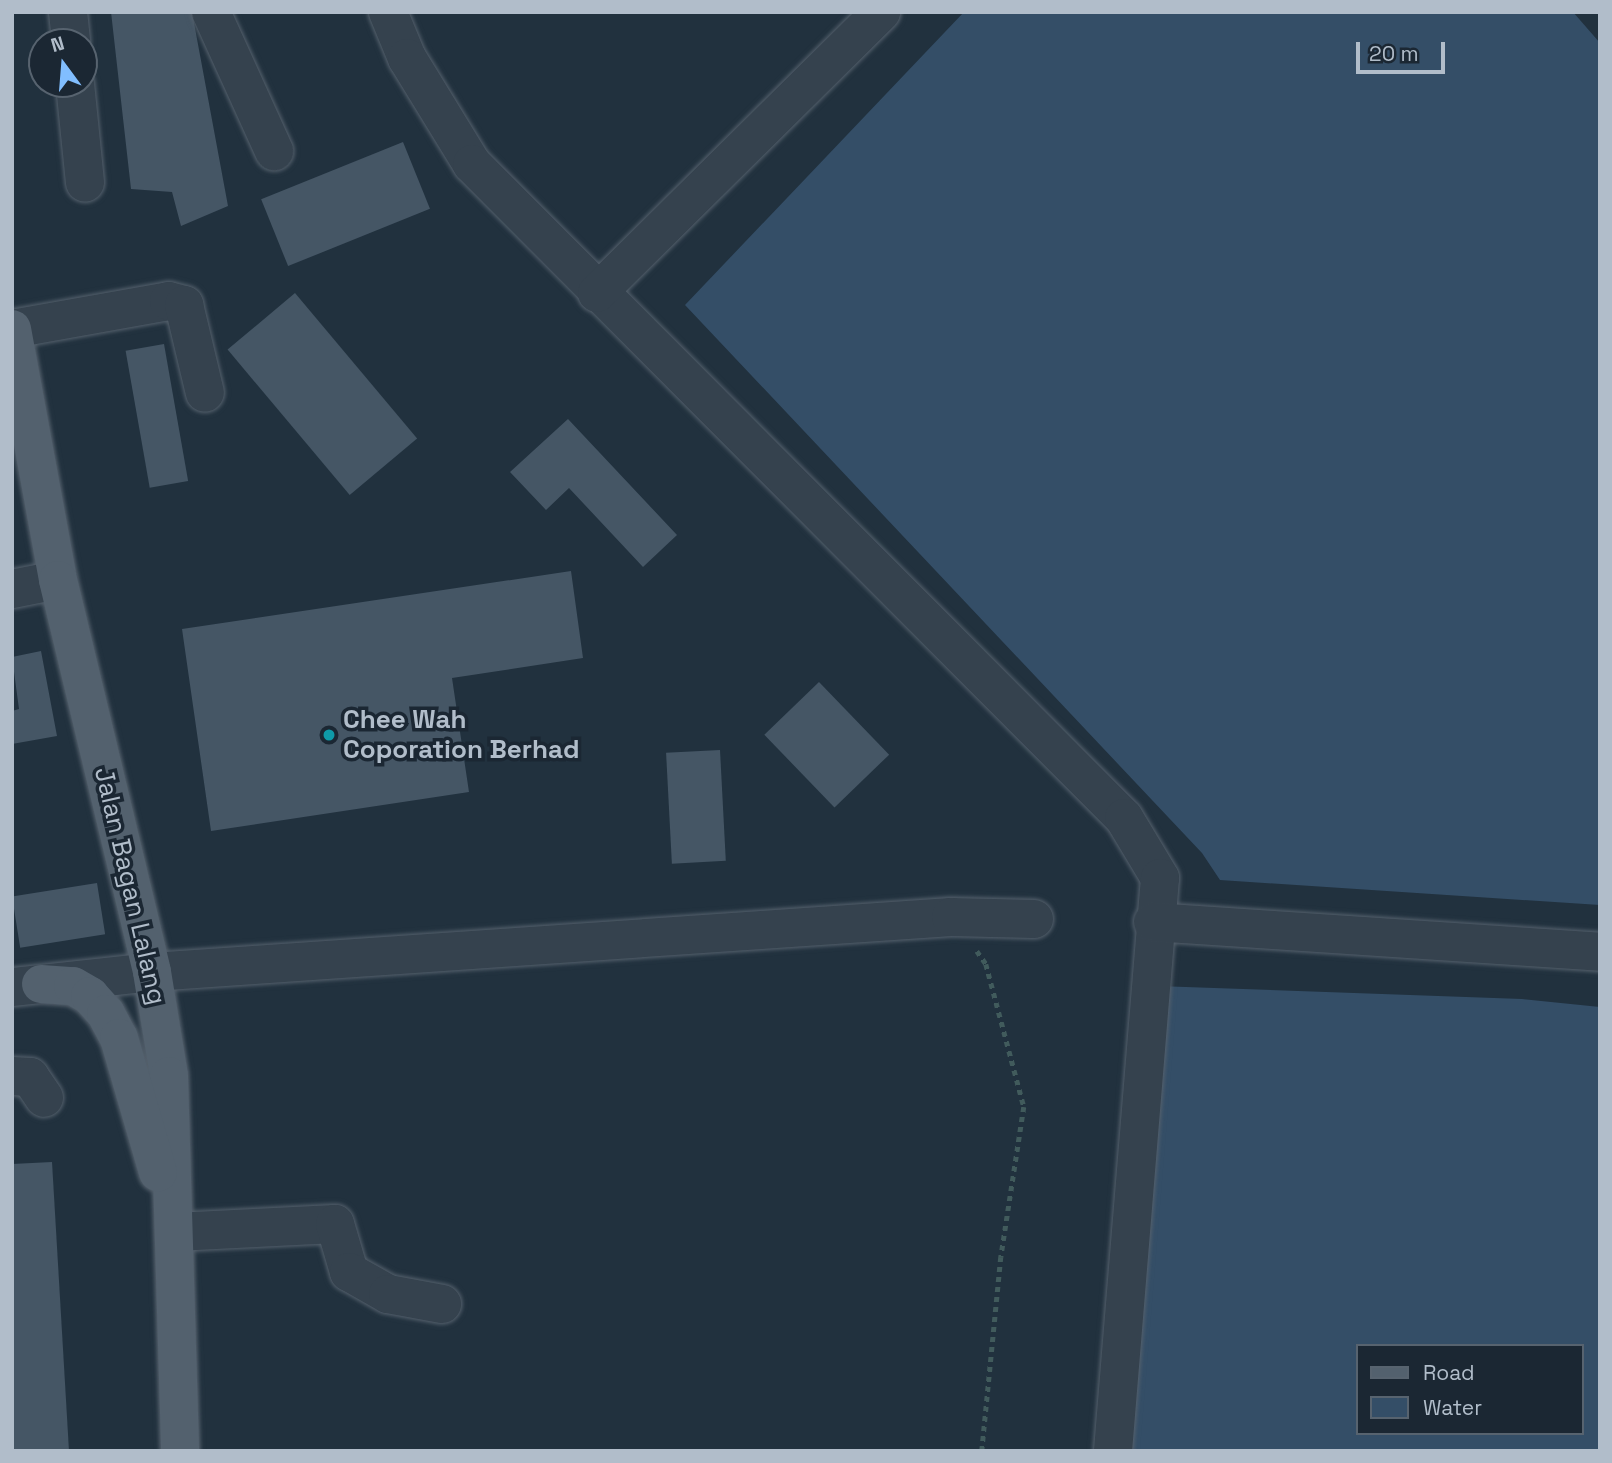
<!DOCTYPE html>
<style>
body{margin:0}
#map{position:relative;width:1612px;height:1463px;overflow:hidden;background:#21313e;font-family:"Space Grotesk",sans-serif}
div>[style]{position:absolute}
.water>*{inset:0;background:#344e67}
.building>*{inset:0;background:#455665;transform-origin:0 0}
.path>*{height:4.5px;margin-top:-2.25px;transform-origin:0;background:repeating-linear-gradient(90deg,#415b5c 0 5px,transparent 0 10px)}
.roads{filter:drop-shadow(0 0 2px #54606c) drop-shadow(0 0 2px #54606c)}
.minor>*{height:38px;margin:-19px;padding:0 19px;transform-origin:19px;border-radius:19px;background:#35424e}
.major>*{height:38px;margin:-19px;padding:0 19px;transform-origin:19px;border-radius:19px;background:#53616e}
.dots>*{width:19px;height:19px;translate:-50% -50%;box-sizing:border-box;border:4px solid #1b2733;border-radius:50%}
span{translate:-50% -50%;white-space:nowrap;text-align:center;line-height:1.15;-webkit-text-stroke:7px #1b2733;paint-order:stroke}
.poi-label{font-size:26px;color:#b1bdca;font-weight:700}
.left{translate:0 -50%;text-align:left}
.street-label{font-size:26px;color:#b1bdca}
.frame{position:absolute;inset:0;border:14px solid #b1bdca;pointer-events:none}
.legend{position:absolute;left:1356px;top:1344px;width:228px;height:91px;box-sizing:border-box;background:#1b2733;border:2px solid #57636f;margin:0;padding:9px 12px;list-style:none;font-size:21px;color:#b1bdca}
.legend li{display:flex;align-items:center;gap:14px;height:35px}
.legend b{width:35px;border:2px solid #57636f}
.north{position:absolute;left:28px;top:28px;width:70px;height:70px;box-sizing:border-box;background:#1b2733;border:2px solid #57636f;border-radius:50%;rotate:344deg;font-size:19px;font-weight:700;line-height:28px;text-align:center;color:#b1bdca}
.north::after{content:'';display:block;margin:auto;width:24px;height:32px;background:#81beff;clip-path:polygon(50% 0,100% 100%,50% 72%,0 100%)}
.scale{position:absolute;left:1356px;top:42px;width:89px;height:32px;box-sizing:border-box;border:4px solid #b1bdca;border-top:0;padding-left:9px;font-size:21px;line-height:24px;white-space:nowrap;color:#b1bdca;-webkit-text-stroke:5px #1b2733;paint-order:stroke}
</style>
<div id="map">
<div class="water">
<i style="clip-path:polygon(964px 12px,1573px 12px,1600px 43px,1600px 905px,1220px 880px,1202px 853px,685px 305px)"></i>
<i style="clip-path:polygon(evenodd,1157px 986px,1522px 999px,1600px 1007px,1600px 1451px,1128px 1451px,1157px 986px,1358px 1346px,1582px 1346px,1582px 1433px,1358px 1433px,1358px 1346px)"></i>
</div>
<div class="building">
<i style="clip-path:polygon(111px 12px,192px 12px,228px 206px,181px 226px,172px 192px,131px 189px)"></i>
<i style="left:403px;top:142px;width:72px;height:153px;rotate:68deg"></i>
<i style="left:295px;top:293px;width:190px;height:88px;rotate:50deg"></i>
<i style="left:164px;top:344px;width:139px;height:39px;rotate:80deg"></i>
<i style="clip-path:polygon(568px 419px,677px 535px,643px 567px,569px 488px,546px 510px,510px 472px)"></i>
<i style="clip-path:polygon(571px 571px,583px 658px,452px 678px,469px 792px,211px 831px,182px 629px)"></i>
<i style="clip-path:polygon(41px 651px,57px 736px,12px 744px,12px 711px,19px 709px,12px 657px)"></i>
<i style="left:819px;top:682px;width:101px;height:76px;rotate:46deg"></i>
<i style="left:720px;top:750px;width:111px;height:54px;rotate:87deg"></i>
<i style="left:97px;top:883px;width:52px;height:86px;rotate:81deg"></i>
<i style="clip-path:polygon(52px 1162px,69px 1451px,12px 1451px,12px 1164px)"></i>
</div>
<div class="path">
<i style="left:977px;top:951px;width:16px;rotate:55deg"></i>
<i style="left:986px;top:964px;width:148px;rotate:75.1deg"></i>
<i style="left:1024px;top:1107px;width:152px;rotate:98.7deg"></i>
<i style="left:1001px;top:1257px;width:195px;rotate:95.6deg"></i>
</div>
<div class="roads">
<div class="minor">
<i style="left:68px;top:12px;width:30px;rotate:84deg"></i>
<i style="left:211px;top:12px;width:153px;rotate:65.6deg"></i>
<i style="left:388px;top:12px;width:50px;rotate:67.6deg"></i>
<i style="left:407px;top:58px;width:124px;rotate:58.5deg"></i>
<i style="left:472px;top:164px;width:923px;rotate:45.09deg"></i>
<i style="left:1124px;top:818px;width:70px;rotate:59deg"></i>
<i style="left:1160px;top:878px;width:575px;rotate:94.69deg"></i>
<i style="left:75px;top:84px;width:99px;rotate:84.2deg"></i>
<i style="left:597px;top:293px;width:400px;rotate:-44.7deg"></i>
<i style="left:12px;top:329px;width:159px;rotate:-10.1deg"></i>
<i style="left:169px;top:301px;width:16px;rotate:15deg"></i>
<i style="left:184px;top:305px;width:90px;rotate:76.6deg"></i>
<i style="left:12px;top:589px;width:47px;rotate:-11.1deg"></i>
<i style="left:1153px;top:922px;width:448px;rotate:3.8deg"></i>
<i style="left:12px;top:987px;width:141px;rotate:-6.1deg"></i>
<i style="left:152px;top:972px;width:801px;rotate:-3.94deg"></i>
<i style="left:951px;top:917px;width:83px;rotate:1.4deg"></i>
<i style="left:12px;top:1076px;width:18px;rotate:3deg"></i>
<i style="left:30px;top:1077px;width:25px;rotate:56deg"></i>
<i style="left:175px;top:1232px;width:160px;rotate:-2.9deg"></i>
<i style="left:335px;top:1224px;width:50px;rotate:73.7deg"></i>
<i style="left:349px;top:1272px;width:45px;rotate:29.4deg"></i>
<i style="left:388px;top:1294px;width:55px;rotate:10.5deg"></i>
</div>
<div class="major">
<i style="left:12px;top:329px;width:255px;rotate:79.6deg"></i>
<i style="left:58px;top:580px;width:403px;rotate:76.5deg"></i>
<i style="left:152px;top:972px;width:105px;rotate:80.7deg"></i>
<i style="left:169px;top:1076px;width:375px;rotate:88.3deg"></i>
<i style="left:41px;top:984px;width:32px;rotate:4deg"></i>
<i style="left:73px;top:986px;width:20px;rotate:30deg"></i>
<i style="left:90px;top:996px;width:24px;rotate:48deg"></i>
<i style="left:106px;top:1014px;width:27px;rotate:62deg"></i>
<i style="left:119px;top:1038px;width:140px;rotate:73.8deg"></i>
</div>
</div>
<div class="dots">
<i style="left:329px;top:735px;background:#0f9aa8"></i>
</div>
<div class="poi-label">
<span class="left" style="left:343px;top:735px">Chee Wah<br>Coporation Berhad</span>
</div>
<div class="street-label">
<span style="left:130px;top:886px;rotate:77deg">Jalan Bagan Lalang</span>
</div>
<div class="frame"></div>
<ul class="legend">
<li><b style="height:9px;background:#53616e"></b>Road</li>
<li><b style="height:19px;background:#344e67"></b>Water</li>
</ul>
<div class="north">N</div>
<div class="scale">20 m</div>
</div>
